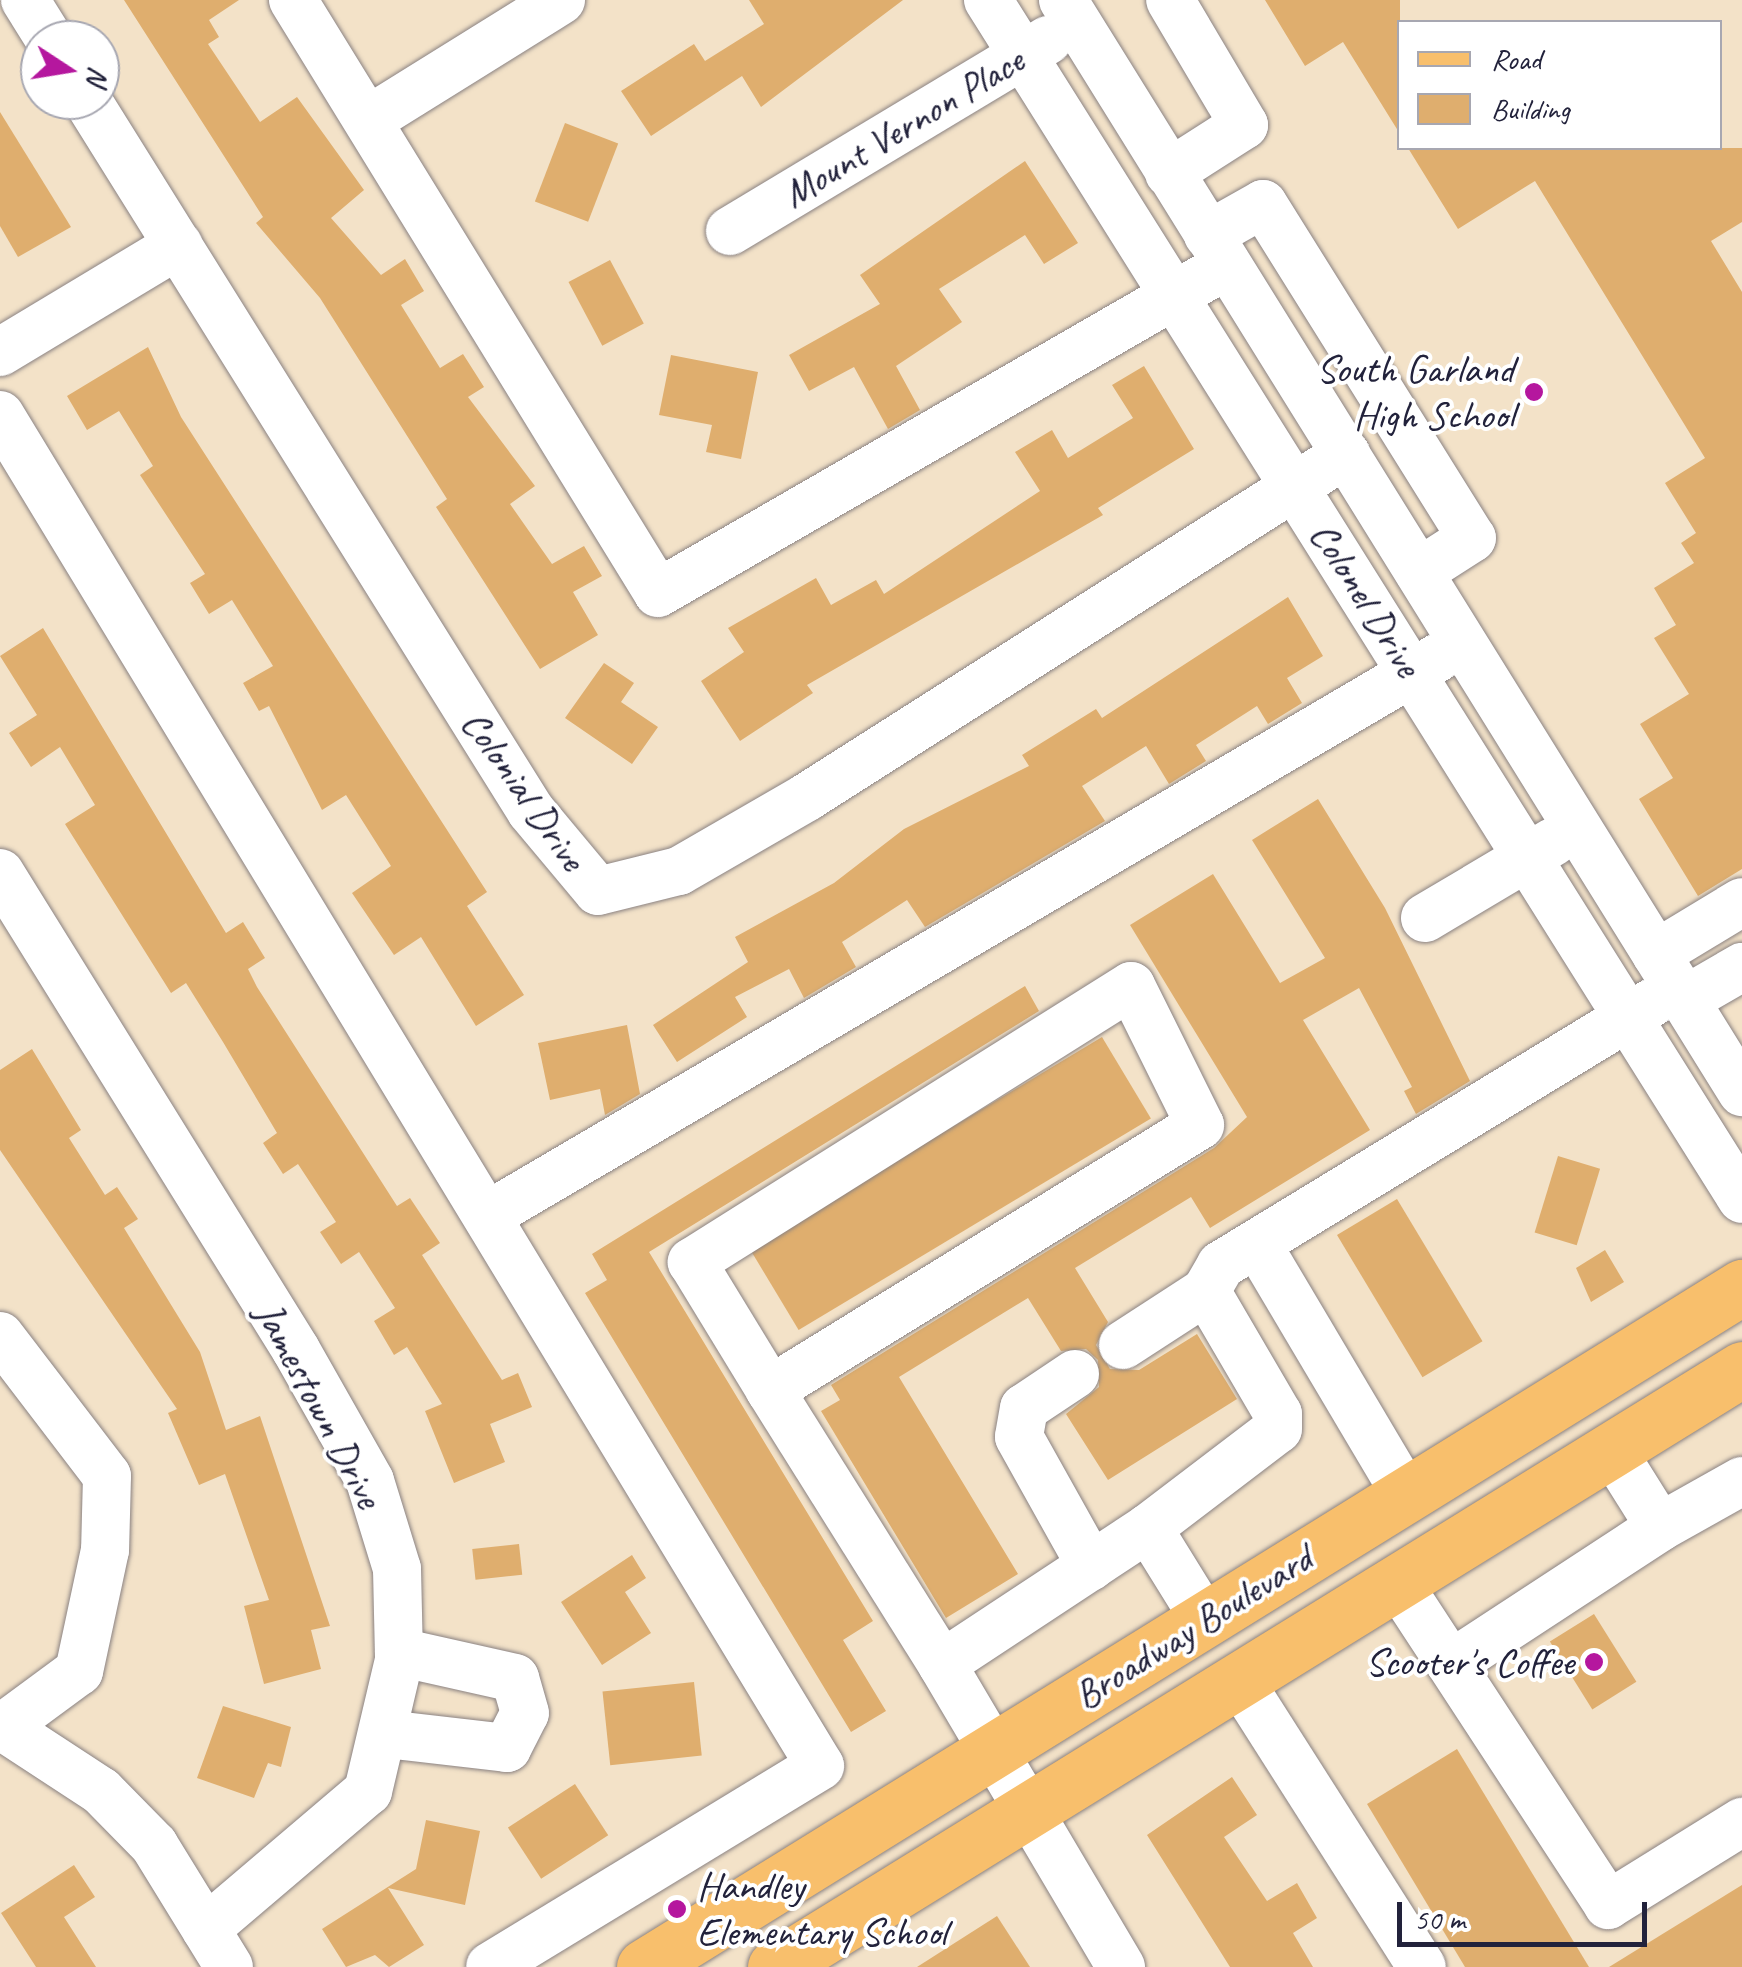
<!DOCTYPE html>
<style>
body{margin:0}
#map{position:relative;width:1742px;height:1967px;overflow:hidden;background:#f3e2c8;font-family:Caveat,sans-serif}
div>[style]{position:absolute}
.building>*{inset:0;background:#dfae6e;transform-origin:0 0}
.roads{filter:drop-shadow(0 0 2px #8a8282) drop-shadow(0 0 2px #8a8282)}
.minor>*{height:48px;margin:-24px;padding:0 24px;transform-origin:24px;border-radius:24px;background:#fff}
.major>*{height:55px;margin:-27.5px;padding:0 27.5px;transform-origin:27.5px;border-radius:27.5px;background:#f8bf6c}
.dots>*{width:28px;height:28px;translate:-50% -50%;box-sizing:border-box;border:5px solid #fff;border-radius:50%}
span{translate:-50% -50%;white-space:nowrap;text-align:center;line-height:1.15;-webkit-text-stroke:8px #fff;paint-order:stroke}
.street-label{font-size:40px;color:#22223b}
.poi-label{font-size:40px;color:#22223b}
.right{translate:-100% -50%;text-align:right}
.left{translate:0 -50%;text-align:left}
.legend{position:absolute;left:1397px;top:20px;width:325px;height:130px;box-sizing:border-box;background:#fff;border:2px solid #a7a7b1;margin:0;padding:12px 18px;list-style:none;font-size:30px;color:#22223b}
.legend li{display:flex;align-items:center;gap:20px;height:50px}
.legend b{width:50px;border:2px solid #a7a7b1}
.north{position:absolute;left:20px;top:20px;width:100px;height:100px;box-sizing:border-box;background:#fff;border:2px solid #a7a7b1;border-radius:50%;rotate:102deg;font-size:28px;font-weight:700;line-height:40px;text-align:center;color:#22223b}
.north::after{content:'';display:block;margin:auto;width:35px;height:45px;background:#b5179e;clip-path:polygon(50% 0,100% 100%,50% 72%,0 100%)}
.scale{position:absolute;left:1397px;top:1902px;width:250px;height:45px;box-sizing:border-box;border:5px solid #22223b;border-top:0;padding-left:12px;font-size:30px;line-height:35px;white-space:nowrap;color:#22223b;-webkit-text-stroke:8px #fff;paint-order:stroke}
</style>
<div id="map">
<div class="building">
<i style="clip-path:polygon(124px 0,239px 0,209px 20px,219px 37px,208px 44px,260px 122px,297px 97px,364px 190px,331px 218px,381px 275px,405px 259px,424px 291px,401px 305px,440px 368px,463px 354px,484px 387px,468px 397px,535px 486px,510px 504px,552px 564px,584px 546px,602px 576px,573px 592px,598px 635px,540px 669px,436px 507px,447px 499px,320px 298px,256px 223px,263px 217px)"></i>
<i style="clip-path:polygon(749px 0,903px 0,761px 107px,742px 76px,651px 136px,621px 91px,694px 44px,705px 61px,764px 24px)"></i>
<i style="clip-path:polygon(1265px 0,1400px 0,1400px 134px,1343px 42px,1305px 66px)"></i>
<i style="clip-path:polygon(0 112px,71px 227px,18px 257px,0 226px)"></i>
<i style="left:565px;top:123px;width:57px;height:84px;rotate:21deg"></i>
<i style="clip-path:polygon(1408px 148px,1742px 148px,1742px 222px,1711px 241px,1742px 292px,1742px 869px,1698px 896px,1639px 799px,1673px 778px,1640px 724px,1689px 694px,1654px 638px,1676px 625px,1654px 588px,1694px 563px,1681px 543px,1696px 533px,1665px 483px,1705px 458px,1535px 181px,1458px 229px)"></i>
<i style="clip-path:polygon(1025px 161px,1078px 243px,1044px 264px,1025px 235px,939px 289px,962px 322px,896px 366px,920px 410px,888px 429px,854px 367px,809px 391px,789px 355px,880px 304px,860px 275px)"></i>
<i style="left:610px;top:260px;width:72px;height:47px;rotate:62deg"></i>
<i style="clip-path:polygon(148px 347px,181px 417px,487px 892px,467px 906px,524px 995px,476px 1026px,421px 937px,394px 955px,352px 893px,391px 866px,346px 795px,322px 810px,269px 706px,259px 711px,243px 683px,273px 666px,232px 600px,209px 614px,190px 583px,205px 574px,140px 475px,153px 466px,119px 411px,87px 430px,67px 396px)"></i>
<i style="clip-path:polygon(671px 355px,758px 372px,741px 459px,706px 452px,712px 425px,659px 415px)"></i>
<i style="clip-path:polygon(1144px 366px,1194px 449px,1098px 508px,1103px 515px,807px 685px,813px 693px,740px 741px,701px 681px,744px 652px,728px 628px,816px 578px,831px 605px,876px 580px,884px 594px,1040px 491px,1015px 452px,1052px 430px,1068px 458px,1133px 418px,1112px 385px)"></i>
<i style="clip-path:polygon(1288px 597px,1323px 656px,1287px 678px,1302px 703px,1268px 724px,1257px 706px,1196px 745px,1206px 761px,1169px 784px,1146px 746px,1082px 786px,1105px 821px,925px 927px,907px 900px,842px 942px,856px 967px,804px 998px,789px 969px,735px 997px,747px 1017px,677px 1062px,653px 1025px,748px 962px,735px 937px,834px 883px,904px 829px,1029px 766px,1022px 755px,1096px 709px,1102px 718px)"></i>
<i style="clip-path:polygon(43px 628px,226px 933px,243px 922px,265px 958px,248px 969px,257px 987px,397px 1206px,410px 1198px,440px 1243px,422px 1255px,502px 1380px,518px 1373px,532px 1407px,490px 1424px,505px 1462px,454px 1483px,425px 1411px,442px 1404px,407px 1347px,394px 1355px,374px 1321px,395px 1308px,359px 1252px,341px 1264px,320px 1232px,336px 1222px,298px 1164px,283px 1174px,263px 1143px,277px 1133px,223px 1042px,186px 983px,171px 993px,65px 824px,95px 805px,60px 747px,31px 767px,9px 733px,37px 715px,0 656px)"></i>
<i style="clip-path:polygon(604px 663px,634px 683px,621px 702px,658px 727px,632px 764px,565px 718px)"></i>
<i style="clip-path:polygon(1318px 799px,1385px 908px,1470px 1081px,1416px 1114px,1404px 1091px,1412px 1087px,1359px 988px,1303px 1020px,1370px 1130px,1210px 1228px,1191px 1197px,1075px 1268px,1108px 1322px,1096px 1345px,1110px 1369px,1139px 1370px,1197px 1334px,1237px 1399px,1108px 1480px,1066px 1414px,1099px 1387px,1098px 1360px,1086px 1349px,1061px 1351px,1028px 1298px,899px 1377px,1018px 1574px,946px 1618px,821px 1411px,840px 1400px,831px 1385px,1214px 1148px,1247px 1117px,1130px 925px,1213px 874px,1280px 983px,1325px 958px,1252px 840px)"></i>
<i style="clip-path:polygon(1025px 986px,1039px 1011px,649px 1252px,873px 1621px,843px 1640px,886px 1711px,851px 1732px,585px 1293px,607px 1280px,592px 1254px)"></i>
<i style="clip-path:polygon(627px 1025px,640px 1094px,605px 1115px,600px 1089px,550px 1100px,538px 1043px)"></i>
<i style="left:1102px;top:1037px;width:95px;height:411px;rotate:59deg"></i>
<i style="clip-path:polygon(32px 1049px,81px 1130px,69px 1138px,105px 1195px,117px 1187px,138px 1219px,124px 1228px,200px 1352px,226px 1430px,260px 1416px,330px 1626px,311px 1630px,321px 1669px,264px 1684px,244px 1606px,269px 1600px,225px 1474px,199px 1485px,168px 1413px,177px 1409px,0 1150px,0 1070px)"></i>
<i style="left:1558px;top:1156px;width:44px;height:80px;rotate:17deg"></i>
<i style="left:1397px;top:1199px;width:166px;height:70px;rotate:59deg"></i>
<i style="clip-path:polygon(1605px 1250px,1624px 1282px,1591px 1302px,1576px 1268px)"></i>
<i style="left:519px;top:1544px;width:31px;height:47px;rotate:84deg"></i>
<i style="clip-path:polygon(632px 1555px,646px 1578px,625px 1592px,651px 1633px,602px 1665px,561px 1602px)"></i>
<i style="left:1594px;top:1614px;width:80px;height:52px;rotate:58deg"></i>
<i style="left:694px;top:1682px;width:74px;height:92px;rotate:84deg"></i>
<i style="clip-path:polygon(223px 1706px,291px 1727px,281px 1767px,268px 1763px,254px 1798px,197px 1778px)"></i>
<i style="clip-path:polygon(1457px 1749px,1589px 1967px,1465px 1967px,1367px 1804px)"></i>
<i style="clip-path:polygon(1232px 1777px,1257px 1815px,1224px 1837px,1267px 1901px,1297px 1883px,1317px 1918px,1293px 1933px,1313px 1967px,1230px 1967px,1147px 1835px)"></i>
<i style="left:575px;top:1784px;width:61px;height:80px;rotate:57deg"></i>
<i style="clip-path:polygon(426px 1820px,480px 1831px,465px 1905px,388px 1888px,424px 1945px,389px 1967px,375px 1955px,346px 1967px,322px 1929px,416px 1869px)"></i>
<i style="clip-path:polygon(74px 1865px,95px 1897px,64px 1917px,96px 1967px,36px 1967px,1px 1913px)"></i>
<i style="clip-path:polygon(1742px 1885px,1742px 1967px,1609px 1967px)"></i>
<i style="clip-path:polygon(997px 1916px,1030px 1967px,917px 1967px)"></i>
</div>
<div class="roads">
<div class="minor">
<i style="left:25px;top:0;width:47px;rotate:58deg"></i>
<i style="left:293px;top:0;width:696px;rotate:58.39deg"></i>
<i style="left:658px;top:593px;width:657px;rotate:-29.96deg"></i>
<i style="left:988px;top:0;width:1416px;rotate:57.84deg"></i>
<i style="left:1063px;top:0;width:1286px;rotate:58.13deg"></i>
<i style="left:87px;top:100px;width:838px;rotate:58.02deg"></i>
<i style="left:531px;top:811px;width:104px;rotate:50.1deg"></i>
<i style="left:598px;top:891px;width:83px;rotate:-13.9deg"></i>
<i style="left:679px;top:871px;width:148px;rotate:-30deg"></i>
<i style="left:807px;top:797px;width:639px;rotate:-32.47deg"></i>
<i style="left:370px;top:119px;width:225px;rotate:-31.9deg"></i>
<i style="left:1169px;top:173px;width:89px;rotate:-32.6deg"></i>
<i style="left:1244px;top:125px;width:145px;rotate:-120.6deg"></i>
<i style="left:730px;top:231px;width:371px;rotate:-31deg"></i>
<i style="left:1208px;top:235px;width:63px;rotate:-29.4deg"></i>
<i style="left:1263px;top:204px;width:394px;rotate:58deg"></i>
<i style="left:1472px;top:538px;width:63px;rotate:147.3deg"></i>
<i style="left:0;top:352px;width:208px;rotate:-31deg"></i>
<i style="left:0;top:415px;width:1580px;rotate:58.74deg"></i>
<i style="left:820px;top:1766px;width:386px;rotate:148.7deg"></i>
<i style="left:0;top:873px;width:561px;rotate:58.18deg"></i>
<i style="left:296px;top:1350px;width:150px;rotate:60.5deg"></i>
<i style="left:370px;top:1481px;width:92px;rotate:72.9deg"></i>
<i style="left:397px;top:1569px;width:91px;rotate:88.7deg"></i>
<i style="left:399px;top:1660px;width:135px;rotate:103.3deg"></i>
<i style="left:368px;top:1791px;width:213px;rotate:139.6deg"></i>
<i style="left:1425px;top:918px;width:149px;rotate:-30.7deg"></i>
<i style="left:1656px;top:954px;width:100px;rotate:-31.2deg"></i>
<i style="left:1685px;top:1000px;width:66px;rotate:-30.1deg"></i>
<i style="left:490px;top:1214px;width:1100px;rotate:-30.41deg"></i>
<i style="left:1257px;top:1244px;width:292px;rotate:59.3deg"></i>
<i style="left:0;top:1336px;width:176px;rotate:52.6deg"></i>
<i style="left:107px;top:1476px;width:74px;rotate:91.5deg"></i>
<i style="left:105px;top:1550px;width:124px;rotate:102.1deg"></i>
<i style="left:79px;top:1671px;width:94px;rotate:143.6deg"></i>
<i style="left:1123px;top:1345px;width:99px;rotate:-33deg"></i>
<i style="left:1075px;top:1374px;width:61px;rotate:146.3deg"></i>
<i style="left:1024px;top:1408px;width:29px;rotate:100deg"></i>
<i style="left:1019px;top:1437px;width:148px;rotate:60.8deg"></i>
<i style="left:770px;top:1390px;width:505px;rotate:-31.64deg"></i>
<i style="left:1200px;top:1125px;width:155px;rotate:-116.4deg"></i>
<i style="left:1131px;top:986px;width:519px;rotate:147.84deg"></i>
<i style="left:692px;top:1262px;width:150px;rotate:58.6deg"></i>
<i style="left:770px;top:1390px;width:324px;rotate:57.9deg"></i>
<i style="left:1660px;top:1527px;width:94px;rotate:-29.3deg"></i>
<i style="left:1148px;top:1528px;width:163px;rotate:-37.3deg"></i>
<i style="left:1278px;top:1429px;width:15px;rotate:-90deg"></i>
<i style="left:1278px;top:1414px;width:143px;rotate:-120.3deg"></i>
<i style="left:1206px;top:1291px;width:30px;rotate:-60deg"></i>
<i style="left:1221px;top:1265px;width:506px;rotate:-31.33deg"></i>
<i style="left:1397px;top:1582px;width:386px;rotate:56.8deg"></i>
<i style="left:1608px;top:1905px;width:158px;rotate:-31.8deg"></i>
<i style="left:1451px;top:1664px;width:250px;rotate:-33.2deg"></i>
<i style="left:1660px;top:1527px;width:92px;rotate:-122.1deg"></i>
<i style="left:1239px;top:1680px;width:340px;rotate:57.5deg"></i>
<i style="left:0;top:1725px;width:121px;rotate:33.2deg"></i>
<i style="left:101px;top:1791px;width:76px;rotate:45.5deg"></i>
<i style="left:154px;top:1845px;width:143px;rotate:58.4deg"></i>
<i style="left:386px;top:1734px;width:122px;rotate:6.6deg"></i>
<i style="left:507px;top:1748px;width:39px;rotate:-63deg"></i>
<i style="left:525px;top:1713px;width:36px;rotate:-106deg"></i>
<i style="left:515px;top:1678px;width:119px;rotate:-167.4deg"></i>
<i style="left:1121px;top:1967px;width:352px;rotate:-120.6deg"></i>
<i style="left:942px;top:1664px;width:247px;rotate:-33.4deg"></i>
<i style="left:1148px;top:1528px;width:108px;rotate:58.2deg"></i>
</div>
<div class="major">
<i style="left:644px;top:1967px;width:1292px;rotate:-31.77deg"></i>
<i style="left:775px;top:1967px;width:1137px;rotate:-31.73deg"></i>
</div>
</div>
<div class="dots">
<i style="left:1534px;top:392px;background:#b5179e"></i>
<i style="left:1594px;top:1662px;background:#b5179e"></i>
<i style="left:677px;top:1909px;background:#b5179e"></i>
</div>
<div class="street-label">
<span style="left:903px;top:127px;rotate:-31deg">Mount Vernon Place</span>
<span style="left:1366px;top:599px;rotate:58deg">Colonel Drive</span>
<span style="left:524px;top:790px;rotate:55deg">Colonial Drive</span>
<span style="left:319px;top:1405px;rotate:62deg">Jamestown Drive</span>
<span style="left:1193px;top:1627px;rotate:-32deg">Broadway Boulevard</span>
</div>
<div class="poi-label">
<span class="right" style="left:1514px;top:392px">South Garland<br>High School</span>
<span class="right" style="left:1574px;top:1662px">Scooter's Coffee</span>
<span class="left" style="left:697px;top:1909px">Handley<br>Elementary School</span>
</div>
<ul class="legend">
<li><b style="height:12px;background:#f8bf6c"></b>Road</li>
<li><b style="height:28px;background:#dfae6e"></b>Building</li>
</ul>
<div class="north">N</div>
<div class="scale">50 m</div>
</div>
